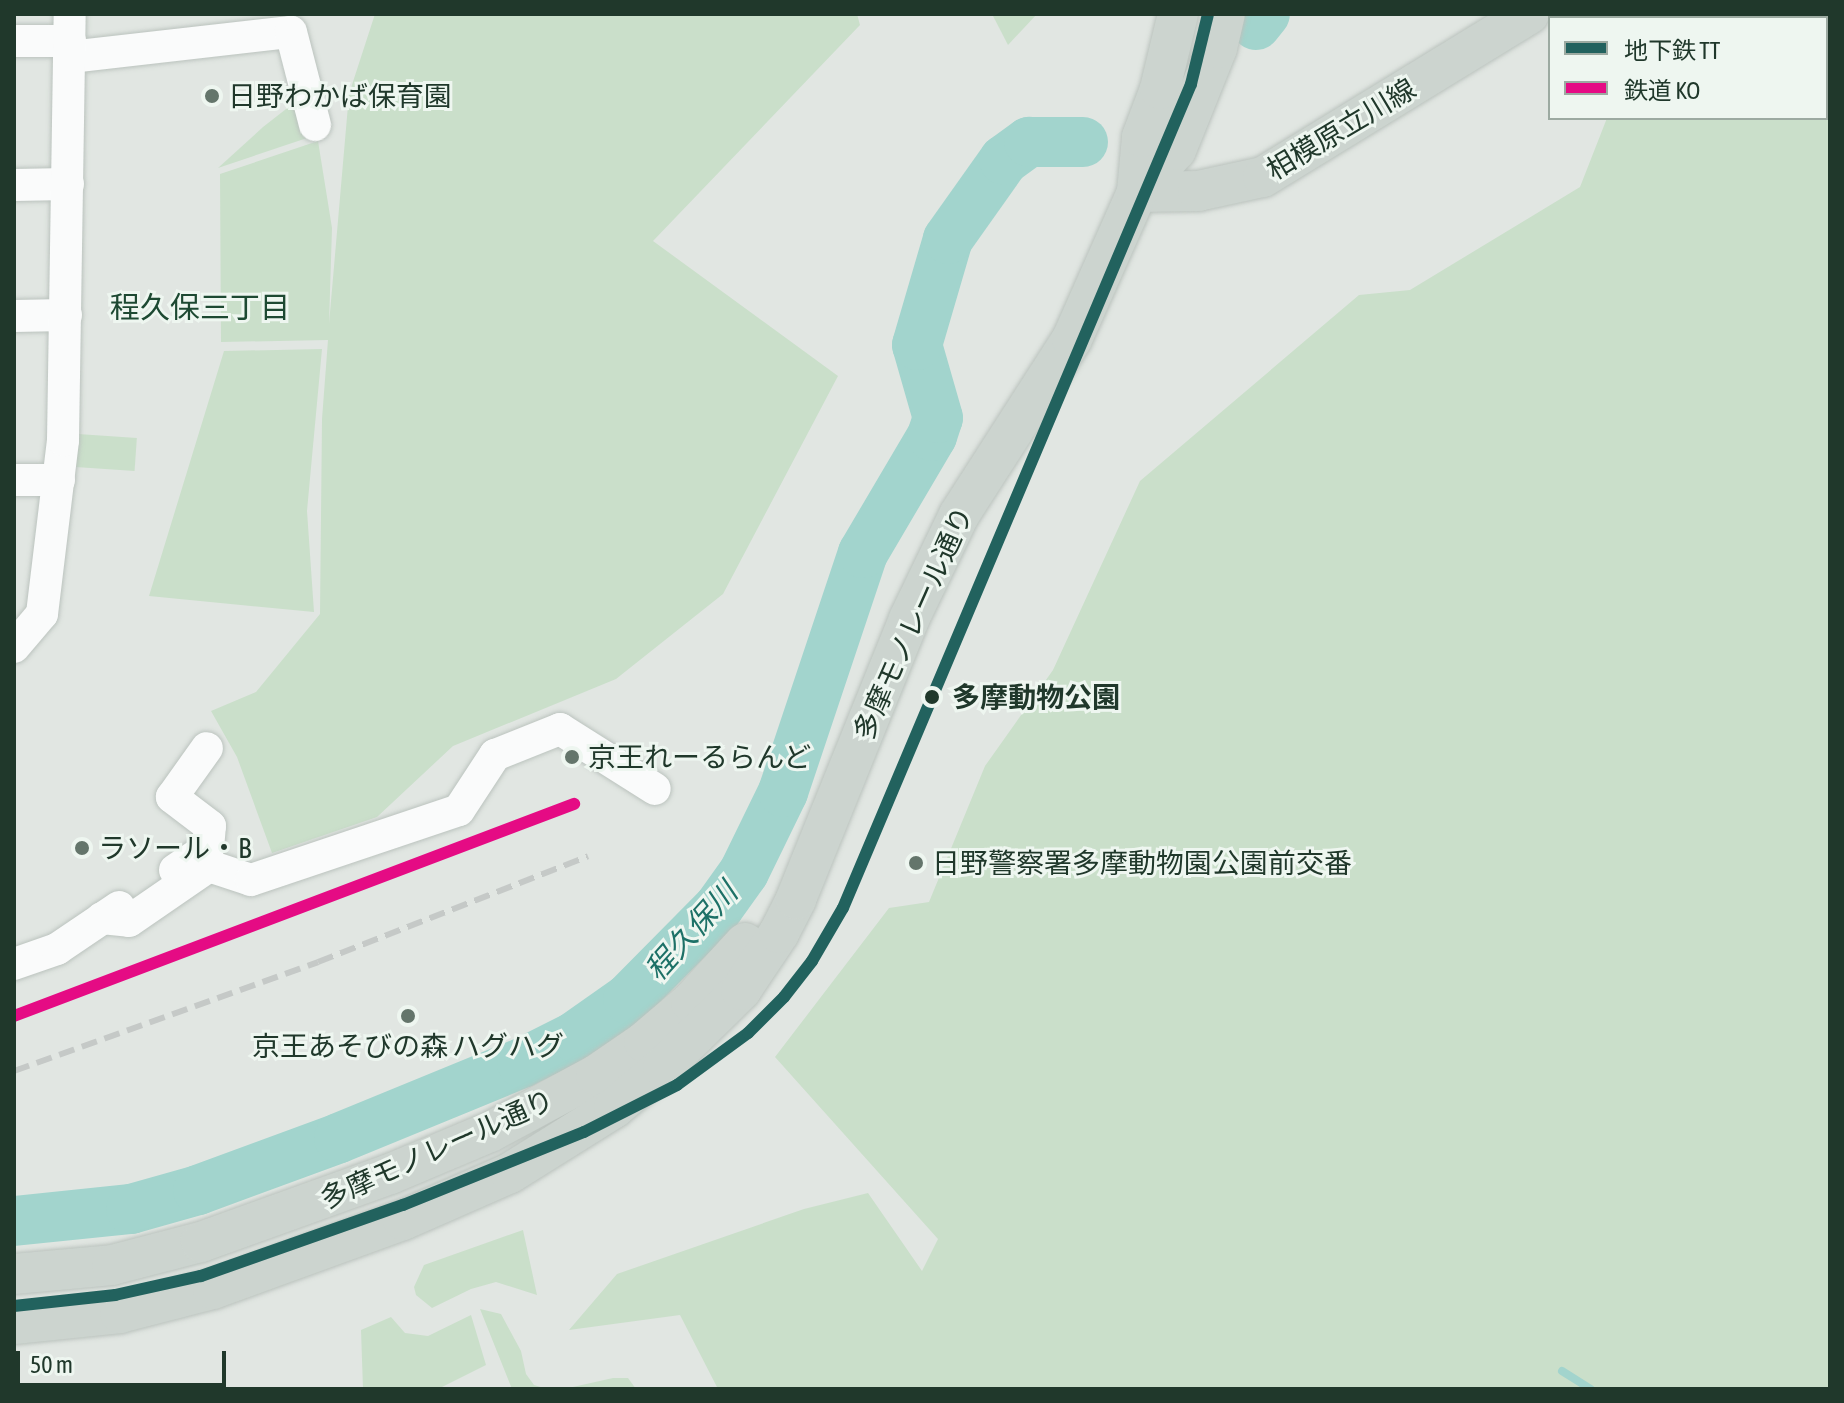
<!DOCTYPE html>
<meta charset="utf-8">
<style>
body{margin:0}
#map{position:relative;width:1844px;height:1403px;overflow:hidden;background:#e1e6e2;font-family:"Asap Condensed","Noto Sans JP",sans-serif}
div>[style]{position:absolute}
.green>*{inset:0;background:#cadfca;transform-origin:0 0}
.stream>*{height:8px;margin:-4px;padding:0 4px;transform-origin:4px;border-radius:4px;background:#a2d4cd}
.river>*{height:50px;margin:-25px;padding:0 25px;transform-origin:25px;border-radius:25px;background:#a2d4cd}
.roads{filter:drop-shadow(0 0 2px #bbc3be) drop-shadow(0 0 2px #bbc3be)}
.minor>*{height:32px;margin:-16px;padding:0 16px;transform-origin:16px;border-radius:16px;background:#fafbfb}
.major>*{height:40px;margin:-20px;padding:0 20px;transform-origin:20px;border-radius:20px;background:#ccd4cf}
.rail>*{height:6px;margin-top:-3px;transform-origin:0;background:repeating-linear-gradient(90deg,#c5c9c7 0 16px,transparent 0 24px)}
.rail-1>*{height:12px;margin:-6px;padding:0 6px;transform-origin:6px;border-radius:6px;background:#e50b84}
.metro-1>*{height:12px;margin:-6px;padding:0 6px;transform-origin:6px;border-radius:6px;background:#22625e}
.dots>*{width:22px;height:22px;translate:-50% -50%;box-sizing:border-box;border:4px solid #eef6f0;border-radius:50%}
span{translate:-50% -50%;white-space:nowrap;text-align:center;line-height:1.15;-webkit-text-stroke:6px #eef6f0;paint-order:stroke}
.poi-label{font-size:28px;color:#20382b}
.left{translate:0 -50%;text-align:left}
.street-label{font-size:28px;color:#20382b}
.stop-label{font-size:28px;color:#20382b;font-weight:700}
.neighbourhood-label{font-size:30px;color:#1d4932}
.water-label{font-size:30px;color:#1d7167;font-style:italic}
.frame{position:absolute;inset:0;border:16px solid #20382b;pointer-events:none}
.legend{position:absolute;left:1548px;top:16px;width:280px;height:104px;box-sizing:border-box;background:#eef6f0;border:2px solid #9caaa1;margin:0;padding:10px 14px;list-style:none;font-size:24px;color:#20382b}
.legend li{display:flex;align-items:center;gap:16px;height:40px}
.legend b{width:40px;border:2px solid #9caaa1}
.scale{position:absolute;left:16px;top:1351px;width:210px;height:36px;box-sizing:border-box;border:4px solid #20382b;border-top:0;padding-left:10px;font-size:24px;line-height:28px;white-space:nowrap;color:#20382b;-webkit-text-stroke:6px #eef6f0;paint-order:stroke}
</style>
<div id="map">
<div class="green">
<i style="clip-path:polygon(375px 14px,857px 14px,860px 25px,653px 241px,838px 376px,723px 594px,616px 679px,453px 746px,377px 817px,272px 853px,237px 757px,211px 711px,256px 692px,320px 614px,322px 419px,328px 340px,221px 342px,220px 174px,318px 141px,332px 228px,329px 324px,349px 94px)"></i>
<i style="clip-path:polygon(992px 14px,1037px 14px,1008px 45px)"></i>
<i style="clip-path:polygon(304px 95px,313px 136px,218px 168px,263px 127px)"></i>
<i style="clip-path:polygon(1826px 112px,1830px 113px,1830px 1389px,718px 1389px,680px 1315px,569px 1330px,617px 1274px,804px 1209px,868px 1193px,922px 1271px,938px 1239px,775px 1057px,889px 908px,929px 902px,985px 766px,1053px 670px,1140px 481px,1359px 295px,1410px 290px,1580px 187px,1607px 118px,1826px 118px)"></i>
<i style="clip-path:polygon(322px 349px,307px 511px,314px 612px,149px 596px,224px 351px)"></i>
<i style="left:78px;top:434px;width:59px;height:33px;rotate:4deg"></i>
<i style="clip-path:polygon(523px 1230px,537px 1295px,496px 1282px,471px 1289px,432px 1308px,416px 1295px,414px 1287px,424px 1265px)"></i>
<i style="clip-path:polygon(480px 1309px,501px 1314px,521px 1351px,526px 1374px,534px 1385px,547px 1389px,512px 1389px)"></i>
<i style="clip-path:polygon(471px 1315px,486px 1365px,438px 1389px,363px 1389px,361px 1330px,391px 1317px,405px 1333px,428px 1336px)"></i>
<i style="clip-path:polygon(613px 1378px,628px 1378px,636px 1389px,564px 1389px)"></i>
</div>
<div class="stream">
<i style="left:1562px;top:1371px;width:34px;rotate:32deg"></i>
</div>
<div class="river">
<i style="left:1256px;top:25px;width:14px;rotate:-51deg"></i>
<i style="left:14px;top:1221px;width:118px;rotate:-5.9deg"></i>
<i style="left:131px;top:1209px;width:70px;rotate:-15.8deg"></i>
<i style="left:198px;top:1190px;width:150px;rotate:-20.2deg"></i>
<i style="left:339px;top:1138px;width:198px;rotate:-22.3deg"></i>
<i style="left:522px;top:1063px;width:58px;rotate:-26.6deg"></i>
<i style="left:574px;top:1037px;width:66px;rotate:-35.1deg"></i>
<i style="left:628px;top:999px;width:129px;rotate:-45.3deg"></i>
<i style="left:719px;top:907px;width:43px;rotate:-54.5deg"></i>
<i style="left:744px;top:872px;width:89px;rotate:-64deg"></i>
<i style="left:783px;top:792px;width:252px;rotate:-71.5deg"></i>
<i style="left:863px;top:553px;width:136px;rotate:-59.5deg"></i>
<i style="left:932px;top:436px;width:19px;rotate:-72deg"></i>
<i style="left:938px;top:418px;width:76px;rotate:-106deg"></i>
<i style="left:917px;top:345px;width:110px;rotate:-73.7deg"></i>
<i style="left:948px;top:239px;width:97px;rotate:-54.7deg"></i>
<i style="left:1004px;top:160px;width:31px;rotate:-36deg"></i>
<i style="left:1029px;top:142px;width:54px"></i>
</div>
<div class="roads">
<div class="minor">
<i style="left:14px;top:41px;width:56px"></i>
<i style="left:70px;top:57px;width:222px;rotate:-6.5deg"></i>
<i style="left:291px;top:32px;width:96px;rotate:75.5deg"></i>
<i style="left:14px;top:185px;width:54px;rotate:-1.1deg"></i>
<i style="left:14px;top:316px;width:52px;rotate:-1.1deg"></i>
<i style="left:14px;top:480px;width:45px"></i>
<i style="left:14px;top:647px;width:43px;rotate:-49.7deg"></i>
<i style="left:42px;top:614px;width:175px;rotate:-83.1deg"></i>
<i style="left:63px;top:440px;width:426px;rotate:-89.1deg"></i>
<i style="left:175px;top:870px;width:40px;rotate:-34deg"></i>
<i style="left:208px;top:848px;width:22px;rotate:-85deg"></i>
<i style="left:210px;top:826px;width:48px;rotate:-142.7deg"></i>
<i style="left:172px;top:797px;width:60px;rotate:-54.5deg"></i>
<i style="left:102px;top:918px;width:27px;rotate:6deg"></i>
<i style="left:129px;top:921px;width:97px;rotate:-34.5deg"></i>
<i style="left:209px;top:866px;width:44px;rotate:18.4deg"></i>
<i style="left:251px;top:880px;width:219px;rotate:-18.6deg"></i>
<i style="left:459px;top:810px;width:66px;rotate:-56.8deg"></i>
<i style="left:495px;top:755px;width:70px;rotate:-21.8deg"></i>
<i style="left:560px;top:729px;width:112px;rotate:32.3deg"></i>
<i style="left:14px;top:964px;width:46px;rotate:-19.2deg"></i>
<i style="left:57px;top:949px;width:75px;rotate:-34.1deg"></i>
</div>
<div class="major">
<i style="left:1137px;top:192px;width:61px;rotate:-0.9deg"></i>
<i style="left:1198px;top:191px;width:66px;rotate:-12.2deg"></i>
<i style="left:1263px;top:177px;width:312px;rotate:-31.5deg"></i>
<i style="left:1137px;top:192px;width:57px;rotate:-47.1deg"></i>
<i style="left:1176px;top:150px;width:110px;rotate:-68.1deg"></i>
<i style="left:1217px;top:48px;width:35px;rotate:-77deg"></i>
<i style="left:14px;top:1274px;width:98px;rotate:-5.2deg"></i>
<i style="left:112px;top:1265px;width:92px;rotate:-14.5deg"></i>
<i style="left:201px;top:1242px;width:201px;rotate:-19.8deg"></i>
<i style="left:390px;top:1174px;width:108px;rotate:-22.8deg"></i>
<i style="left:490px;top:1132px;width:120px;rotate:-28.3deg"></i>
<i style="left:596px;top:1075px;width:58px;rotate:-34.5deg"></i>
<i style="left:644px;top:1042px;width:62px;rotate:-40.4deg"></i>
<i style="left:691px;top:1002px;width:80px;rotate:-47.5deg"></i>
<i style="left:14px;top:1324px;width:107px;rotate:-5.9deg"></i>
<i style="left:120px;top:1313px;width:96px;rotate:-14.5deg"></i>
<i style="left:213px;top:1289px;width:202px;rotate:-20deg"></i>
<i style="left:403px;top:1220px;width:117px;rotate:-23.7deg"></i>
<i style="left:510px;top:1173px;width:123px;rotate:-32deg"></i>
<i style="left:614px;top:1108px;width:64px;rotate:-39.9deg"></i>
<i style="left:663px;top:1067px;width:110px;rotate:-44.6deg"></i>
<i style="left:741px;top:990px;width:69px;rotate:-56.3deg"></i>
<i style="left:779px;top:933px;width:38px;rotate:-63deg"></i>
<i style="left:796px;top:899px;width:302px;rotate:-68deg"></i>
<i style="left:909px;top:619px;width:115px;rotate:-64.3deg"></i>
<i style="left:959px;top:515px;width:209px;rotate:-57.3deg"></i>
<i style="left:1072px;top:339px;width:161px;rotate:-66.1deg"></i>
<i style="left:1137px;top:192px;width:55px;rotate:-84.8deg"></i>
<i style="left:1142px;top:137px;width:51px;rotate:-69.4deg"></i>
<i style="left:1160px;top:89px;width:77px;rotate:-76.5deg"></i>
</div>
</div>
<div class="rail">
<i style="left:14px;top:1071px;width:323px;rotate:-19.7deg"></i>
<i style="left:318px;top:962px;width:290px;rotate:-21.4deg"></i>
</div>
<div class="rail-1">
<i style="left:14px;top:1016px;width:599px;rotate:-20.74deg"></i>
</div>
<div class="metro-1">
<i style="left:14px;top:1306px;width:102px;rotate:-6.2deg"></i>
<i style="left:115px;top:1295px;width:88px;rotate:-12.5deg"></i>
<i style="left:201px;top:1276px;width:214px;rotate:-19.4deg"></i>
<i style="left:403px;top:1205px;width:195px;rotate:-22deg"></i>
<i style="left:584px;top:1132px;width:104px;rotate:-26.8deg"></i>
<i style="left:677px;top:1085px;width:88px;rotate:-36.2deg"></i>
<i style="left:748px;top:1033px;width:51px;rotate:-45deg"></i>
<i style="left:784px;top:997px;width:46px;rotate:-52.1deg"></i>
<i style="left:812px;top:961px;width:61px;rotate:-59.7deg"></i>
<i style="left:843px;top:908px;width:894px;rotate:-67.1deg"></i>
<i style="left:1191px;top:84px;width:72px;rotate:-76.3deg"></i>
</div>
<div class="dots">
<i style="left:212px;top:96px;background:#64756b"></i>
<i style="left:932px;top:697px;background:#20382b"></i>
<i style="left:572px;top:757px;background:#64756b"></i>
<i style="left:82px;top:848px;background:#64756b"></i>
<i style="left:916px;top:863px;background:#64756b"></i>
<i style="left:408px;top:1016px;background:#64756b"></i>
</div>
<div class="poi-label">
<span class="left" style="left:228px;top:96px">日野わかば保育園</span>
<span class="left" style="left:588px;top:757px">京王れーるらんど</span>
<span class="left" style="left:98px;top:848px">ラソール・B</span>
<span class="left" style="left:932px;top:863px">日野警察署多摩動物園公園前交番</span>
<span style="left:408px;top:1046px">京王あそびの森 ハグハグ</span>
</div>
<div class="street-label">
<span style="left:1341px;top:129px;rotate:-31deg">相模原立川線</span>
<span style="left:913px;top:623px;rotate:-66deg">多摩モノレール通り</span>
<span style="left:437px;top:1149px;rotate:-24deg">多摩モノレール通り</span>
</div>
<div class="stop-label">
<span class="left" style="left:952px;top:697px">多摩動物公園</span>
</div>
<div class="neighbourhood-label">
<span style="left:200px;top:307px">程久保三丁目</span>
</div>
<div class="water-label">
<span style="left:691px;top:931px;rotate:-48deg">程久保川</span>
</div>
<div class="frame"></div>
<ul class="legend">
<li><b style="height:10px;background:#22625e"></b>地下鉄 TT</li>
<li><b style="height:10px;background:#e50b84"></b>鉄道 KO</li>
</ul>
<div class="scale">50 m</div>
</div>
